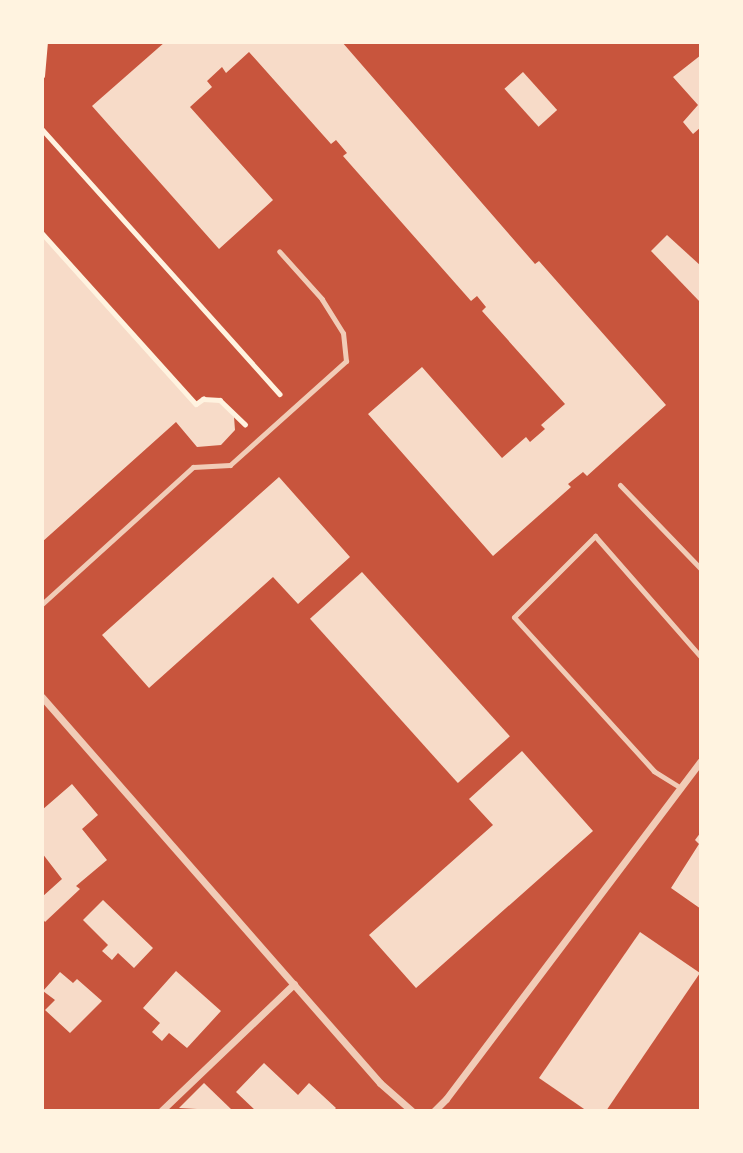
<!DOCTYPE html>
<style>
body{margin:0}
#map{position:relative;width:743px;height:1153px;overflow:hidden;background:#c8553d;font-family:Signika,sans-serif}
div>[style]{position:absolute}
.building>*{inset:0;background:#f7dbc8;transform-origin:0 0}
.path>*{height:4.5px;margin:-2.25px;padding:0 2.25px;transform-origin:2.25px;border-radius:2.25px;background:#fff3e0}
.service>*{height:5px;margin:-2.5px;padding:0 2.5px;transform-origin:2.5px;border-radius:2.5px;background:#f1ccb7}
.minor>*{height:7px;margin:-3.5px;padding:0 3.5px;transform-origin:3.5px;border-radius:3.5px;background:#f1ccb7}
span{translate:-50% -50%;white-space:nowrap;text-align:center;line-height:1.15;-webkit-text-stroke:5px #fff3e0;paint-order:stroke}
.frame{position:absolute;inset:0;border:44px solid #fff3e0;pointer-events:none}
</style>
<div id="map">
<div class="building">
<i style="clip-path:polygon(165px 42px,342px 42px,535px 264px,539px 261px,666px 405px,587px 476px,583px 472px,568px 484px,571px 487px,493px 556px,368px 414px,422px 367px,502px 458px,526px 437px,530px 442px,545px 429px,541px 425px,565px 404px,482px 311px,486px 307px,477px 296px,471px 301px,343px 156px,347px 153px,336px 140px,331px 144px,249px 52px,226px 73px,222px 67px,207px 81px,212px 87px,190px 107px,273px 200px,219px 249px,92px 106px)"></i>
<i style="clip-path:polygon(701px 55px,701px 127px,693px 134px,683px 122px,698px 105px,673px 77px)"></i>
<i style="left:523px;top:72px;width:51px;height:25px;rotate:48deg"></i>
<i style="clip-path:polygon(42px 232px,196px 404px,203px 399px,220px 400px,225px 405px,234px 417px,235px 430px,221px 445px,197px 447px,176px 422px,42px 542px)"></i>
<i style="clip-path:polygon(667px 235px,701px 266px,701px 303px,651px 251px)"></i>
<i style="clip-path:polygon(279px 477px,350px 557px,298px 604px,273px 577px,149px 688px,102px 635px)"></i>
<i style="left:362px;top:572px;width:221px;height:70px;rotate:48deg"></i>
<i style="clip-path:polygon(522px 751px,593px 831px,416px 988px,369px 935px,493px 825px,469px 799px)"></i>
<i style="clip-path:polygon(72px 784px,98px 815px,82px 829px,107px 860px,76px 886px,80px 889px,45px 922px,42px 918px,42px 897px,62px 879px,42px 853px,42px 810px)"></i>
<i style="clip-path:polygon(701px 832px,701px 909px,671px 888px,699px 844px,695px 840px)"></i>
<i style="clip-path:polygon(103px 900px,153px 948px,134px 968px,118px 953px,112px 960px,102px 951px,108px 945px,83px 920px)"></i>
<i style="clip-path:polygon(640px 932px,700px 973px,606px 1111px,587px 1111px,539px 1078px)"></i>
<i style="clip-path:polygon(176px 971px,221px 1011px,187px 1048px,169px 1033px,162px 1041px,152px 1032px,160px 1023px,143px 1008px)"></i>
<i style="clip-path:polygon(60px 972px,73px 983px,77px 979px,102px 1001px,70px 1033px,45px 1010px,55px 1000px,43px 991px)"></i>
<i style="clip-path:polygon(264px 1063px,298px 1095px,309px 1083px,336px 1108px,333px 1111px,256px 1111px,236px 1092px)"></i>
<i style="clip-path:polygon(204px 1083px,233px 1111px,179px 1108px)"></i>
</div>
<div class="path">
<i style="left:42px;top:76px;width:34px;rotate:-85deg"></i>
<i style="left:42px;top:129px;width:356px;rotate:48.1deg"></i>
<i style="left:42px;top:233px;width:230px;rotate:48deg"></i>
<i style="left:196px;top:404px;width:9px;rotate:-36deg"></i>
<i style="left:203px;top:399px;width:17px;rotate:3deg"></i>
<i style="left:220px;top:400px;width:35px;rotate:44deg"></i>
</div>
<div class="service">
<i style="left:620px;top:485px;width:117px;rotate:46deg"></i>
<i style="left:42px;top:604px;width:204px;rotate:-42.2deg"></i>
<i style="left:193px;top:467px;width:37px;rotate:-3deg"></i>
<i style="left:230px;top:465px;width:156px;rotate:-41.9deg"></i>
<i style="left:346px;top:361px;width:28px;rotate:-96deg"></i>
<i style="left:343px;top:333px;width:40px;rotate:-122deg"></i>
<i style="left:322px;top:299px;width:64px;rotate:-131.9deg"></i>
<i style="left:681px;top:788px;width:32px;rotate:-148deg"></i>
<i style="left:654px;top:771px;width:208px;rotate:-132.3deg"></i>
<i style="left:514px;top:617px;width:115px;rotate:-45deg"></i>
<i style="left:595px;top:536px;width:161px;rotate:48.8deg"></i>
</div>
<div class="minor">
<i style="left:42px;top:697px;width:513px;rotate:48.79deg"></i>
<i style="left:380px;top:1083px;width:43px;rotate:41.2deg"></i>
<i style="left:161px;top:1111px;width:184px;rotate:-43.7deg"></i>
<i style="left:434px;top:1111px;width:17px;rotate:-45deg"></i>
<i style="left:446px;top:1099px;width:423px;rotate:-53deg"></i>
</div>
<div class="frame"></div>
</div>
